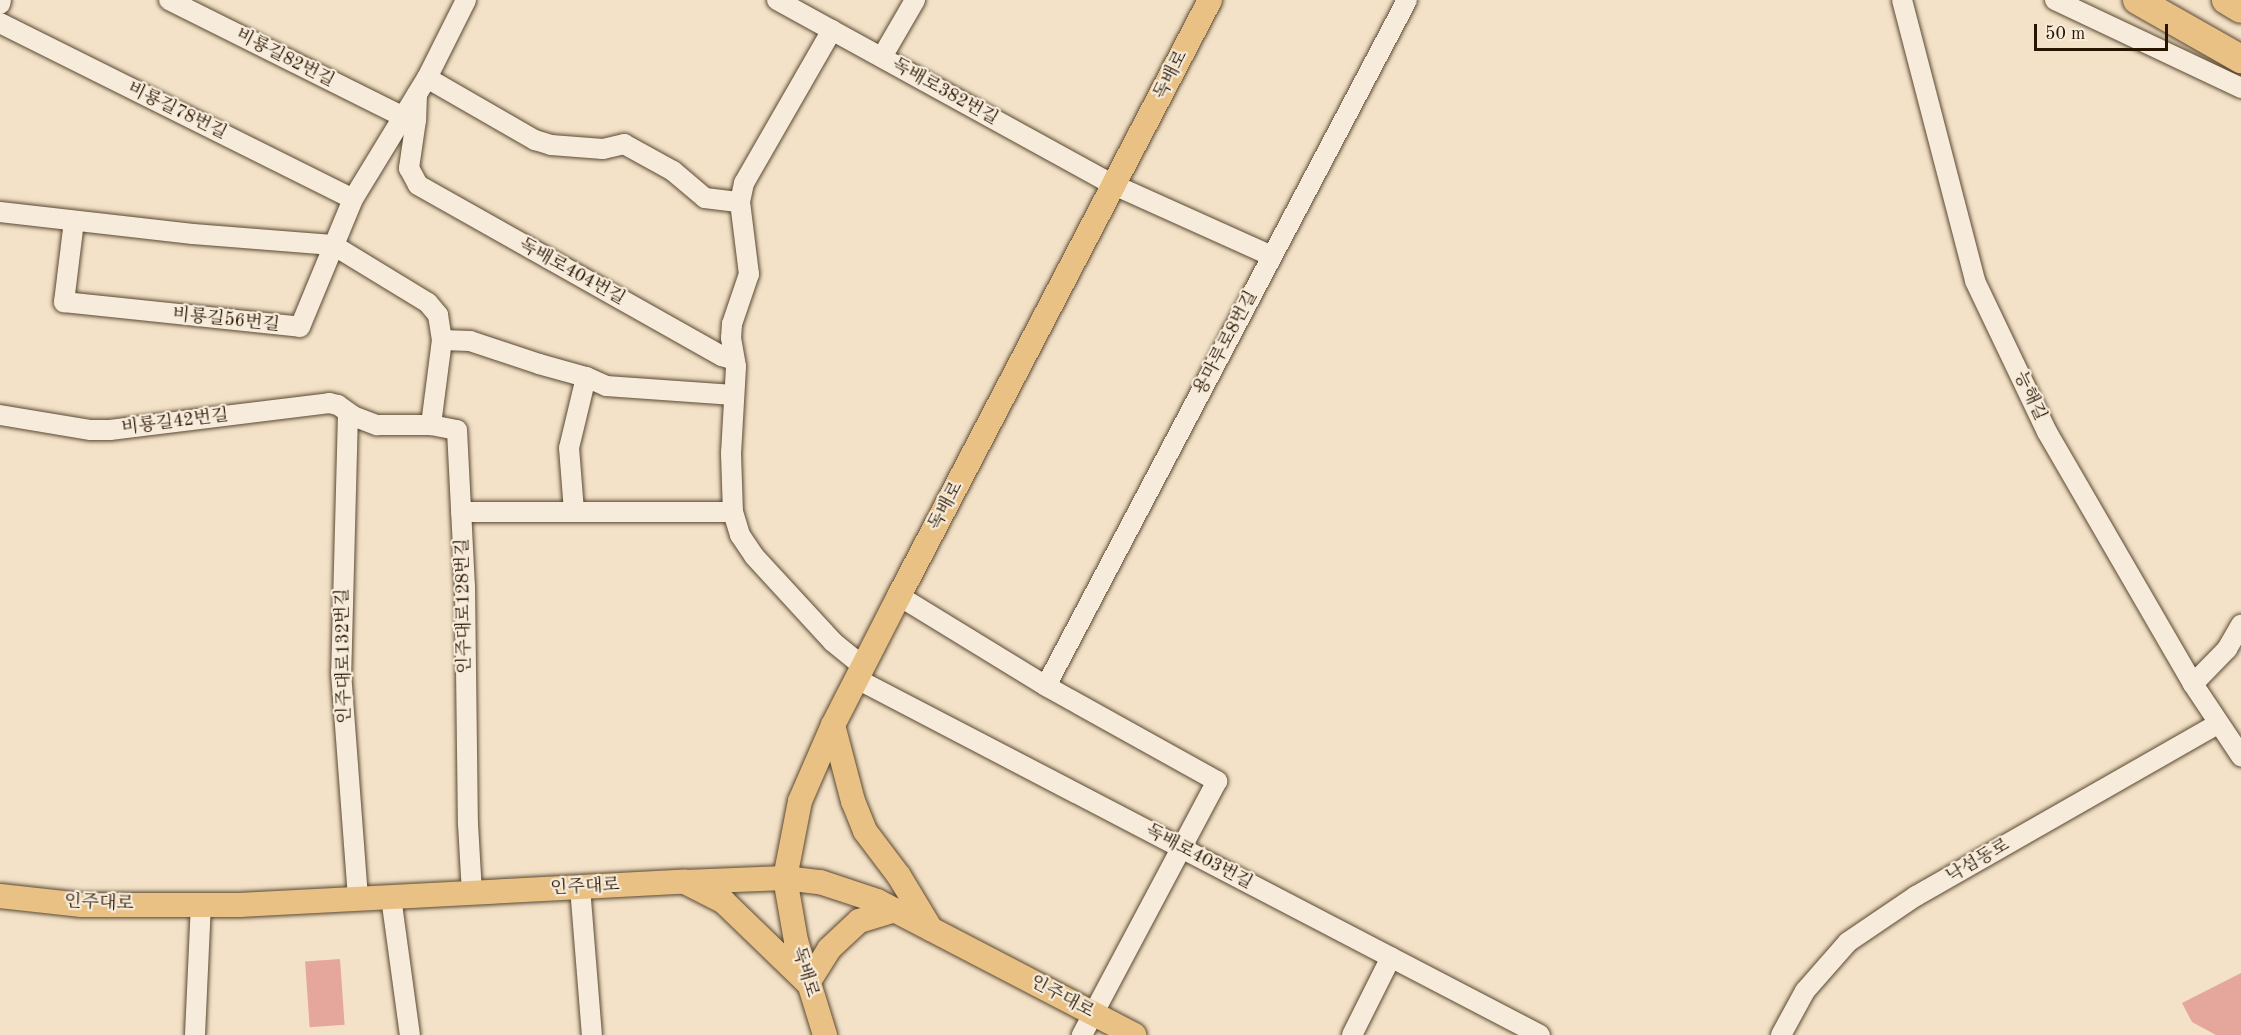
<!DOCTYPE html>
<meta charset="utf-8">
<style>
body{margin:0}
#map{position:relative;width:2241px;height:1035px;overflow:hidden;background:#f3e2c7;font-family:"Old Standard TT","Noto Serif KR",serif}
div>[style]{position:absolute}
.building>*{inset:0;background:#e5a79c;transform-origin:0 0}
.roads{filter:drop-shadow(0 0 2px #5a4832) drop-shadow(0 0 2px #5a4832)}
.minor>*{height:20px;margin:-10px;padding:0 10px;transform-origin:10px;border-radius:10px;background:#f7ecdb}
.major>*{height:24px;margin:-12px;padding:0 12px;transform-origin:12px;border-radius:12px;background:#eac184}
.highway>*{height:28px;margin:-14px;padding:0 14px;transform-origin:14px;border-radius:14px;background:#eac184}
span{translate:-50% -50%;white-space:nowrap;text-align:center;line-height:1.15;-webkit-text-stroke:4.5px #f7ecdb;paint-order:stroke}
.street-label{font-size:18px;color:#271500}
.scale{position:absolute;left:2034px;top:24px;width:134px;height:27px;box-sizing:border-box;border:3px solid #271500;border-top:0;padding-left:8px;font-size:18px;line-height:21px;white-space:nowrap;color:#271500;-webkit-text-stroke:4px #f7ecdb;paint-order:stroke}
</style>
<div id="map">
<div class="building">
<i style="left:340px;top:959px;width:66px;height:35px;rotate:86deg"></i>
<i style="clip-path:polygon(2241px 973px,2241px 1035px,2216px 1035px,2192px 1022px,2182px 1003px)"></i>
</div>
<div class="roads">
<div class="minor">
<i style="left:169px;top:0;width:260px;rotate:26.5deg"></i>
<i style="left:777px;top:0;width:384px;rotate:28.8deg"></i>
<i style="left:1114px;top:185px;width:173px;rotate:24.2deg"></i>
<i style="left:1902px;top:0;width:290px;rotate:75.4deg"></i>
<i style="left:1975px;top:281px;width:167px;rotate:64.5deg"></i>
<i style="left:2047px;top:432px;width:291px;rotate:59.9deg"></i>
<i style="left:2193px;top:684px;width:87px;rotate:56.3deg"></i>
<i style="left:2055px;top:0;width:206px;rotate:25.3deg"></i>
<i style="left:0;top:4px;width:4px;rotate:-76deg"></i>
<i style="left:0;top:23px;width:394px;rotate:26.5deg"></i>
<i style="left:832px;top:30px;width:177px;rotate:119.9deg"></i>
<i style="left:744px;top:183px;width:19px;rotate:102deg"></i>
<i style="left:740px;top:202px;width:73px;rotate:82.9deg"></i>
<i style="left:749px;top:274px;width:53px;rotate:108.8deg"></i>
<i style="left:732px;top:324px;width:14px;rotate:94deg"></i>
<i style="left:731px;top:338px;width:29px;rotate:80deg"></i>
<i style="left:736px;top:367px;width:86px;rotate:93.3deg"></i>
<i style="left:731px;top:453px;width:59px;rotate:88.1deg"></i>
<i style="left:733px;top:512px;width:24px;rotate:73deg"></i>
<i style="left:740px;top:535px;width:25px;rotate:56deg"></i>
<i style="left:754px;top:556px;width:117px;rotate:47.4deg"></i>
<i style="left:833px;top:642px;width:40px;rotate:39deg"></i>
<i style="left:882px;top:57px;width:66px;rotate:-59.9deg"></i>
<i style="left:427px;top:78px;width:125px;rotate:29.9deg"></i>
<i style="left:535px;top:140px;width:17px;rotate:17deg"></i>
<i style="left:551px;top:145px;width:52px;rotate:4.4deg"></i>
<i style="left:603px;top:149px;width:22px;rotate:-13deg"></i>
<i style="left:624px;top:144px;width:56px;rotate:28.9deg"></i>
<i style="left:673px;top:171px;width:42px;rotate:40.2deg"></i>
<i style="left:705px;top:198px;width:35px;rotate:7deg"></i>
<i style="left:417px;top:94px;width:26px;rotate:92deg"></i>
<i style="left:416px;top:120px;width:49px;rotate:98.3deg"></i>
<i style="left:409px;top:168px;width:19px;rotate:62deg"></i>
<i style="left:418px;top:185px;width:349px;rotate:29.4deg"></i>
<i style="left:722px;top:356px;width:13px;rotate:18deg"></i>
<i style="left:0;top:212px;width:194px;rotate:6.5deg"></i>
<i style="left:193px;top:234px;width:140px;rotate:4.5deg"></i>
<i style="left:333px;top:245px;width:111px;rotate:31.4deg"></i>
<i style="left:428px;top:303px;width:16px;rotate:50deg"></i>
<i style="left:438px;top:315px;width:25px;rotate:81deg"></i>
<i style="left:442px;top:340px;width:86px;rotate:97.4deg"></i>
<i style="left:431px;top:425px;width:26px;rotate:11deg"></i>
<i style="left:457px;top:430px;width:156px;rotate:87.1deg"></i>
<i style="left:465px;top:586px;width:238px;rotate:89.3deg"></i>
<i style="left:468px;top:824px;width:69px;rotate:86.7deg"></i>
<i style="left:74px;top:221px;width:82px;rotate:97deg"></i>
<i style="left:64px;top:302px;width:237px;rotate:6deg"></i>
<i style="left:300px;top:327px;width:139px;rotate:-67.5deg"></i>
<i style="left:353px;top:199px;width:142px;rotate:-58.6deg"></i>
<i style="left:427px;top:78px;width:87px;rotate:-63.4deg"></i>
<i style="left:442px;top:340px;width:28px;rotate:2deg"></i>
<i style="left:470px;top:341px;width:73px;rotate:18.4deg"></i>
<i style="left:539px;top:364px;width:49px;rotate:15.5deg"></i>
<i style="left:586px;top:377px;width:22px;rotate:24deg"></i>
<i style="left:606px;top:386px;width:128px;rotate:4deg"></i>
<i style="left:348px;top:413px;width:259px;rotate:91.5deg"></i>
<i style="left:341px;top:672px;width:228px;rotate:85.7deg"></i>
<i style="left:0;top:415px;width:92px;rotate:9.4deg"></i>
<i style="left:91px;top:430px;width:19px"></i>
<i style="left:110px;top:430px;width:221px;rotate:-7deg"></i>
<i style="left:329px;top:403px;width:9px;rotate:13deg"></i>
<i style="left:338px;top:405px;width:19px;rotate:36deg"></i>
<i style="left:353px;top:416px;width:26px;rotate:21deg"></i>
<i style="left:377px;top:425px;width:54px"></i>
<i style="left:574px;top:511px;width:63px;rotate:-94.5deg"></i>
<i style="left:569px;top:448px;width:73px;rotate:-76.5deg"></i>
<i style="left:461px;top:512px;width:272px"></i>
<i style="left:899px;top:596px;width:172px;rotate:31.5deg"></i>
<i style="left:1046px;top:686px;width:196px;rotate:29.1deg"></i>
<i style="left:1217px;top:781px;width:288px;rotate:118deg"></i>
<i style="left:857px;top:679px;width:770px;rotate:27.53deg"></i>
<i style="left:2193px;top:684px;width:49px;rotate:-45.8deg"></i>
<i style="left:2227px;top:649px;width:28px;rotate:-60deg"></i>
<i style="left:1046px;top:686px;width:775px;rotate:-62.24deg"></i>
<i style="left:580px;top:887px;width:148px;rotate:85.4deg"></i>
<i style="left:391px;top:897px;width:139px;rotate:82.2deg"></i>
<i style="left:195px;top:1035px;width:130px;rotate:-87.4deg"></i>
<i style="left:1352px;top:1035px;width:87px;rotate:-63.4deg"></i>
<i style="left:1781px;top:1035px;width:50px;rotate:-61.4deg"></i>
<i style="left:1805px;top:991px;width:65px;rotate:-48.7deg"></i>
<i style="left:1848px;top:942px;width:82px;rotate:-34.1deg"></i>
<i style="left:1916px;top:896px;width:339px;rotate:-29.7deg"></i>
</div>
<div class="major">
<i style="left:833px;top:725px;width:79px;rotate:75.3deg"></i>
<i style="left:853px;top:801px;width:32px;rotate:68deg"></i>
<i style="left:865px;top:831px;width:56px;rotate:52.9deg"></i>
<i style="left:899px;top:876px;width:62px;rotate:58.9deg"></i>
<i style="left:687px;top:883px;width:42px;rotate:27.2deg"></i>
<i style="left:724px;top:902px;width:117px;rotate:44deg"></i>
<i style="left:808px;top:983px;width:40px;rotate:-58deg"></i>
<i style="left:829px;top:949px;width:41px;rotate:-43deg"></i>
<i style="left:859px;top:921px;width:37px;rotate:-17deg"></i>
<i style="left:0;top:896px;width:82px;rotate:6.3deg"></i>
<i style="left:82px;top:905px;width:157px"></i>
<i style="left:239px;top:905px;width:447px;rotate:-3deg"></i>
<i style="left:685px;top:882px;width:100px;rotate:-2.3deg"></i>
<i style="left:785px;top:878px;width:35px;rotate:7deg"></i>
<i style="left:820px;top:882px;width:60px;rotate:18.4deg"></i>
<i style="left:877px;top:901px;width:290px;rotate:27.5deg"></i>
<i style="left:825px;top:1035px;width:98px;rotate:-107.1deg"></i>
<i style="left:796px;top:941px;width:64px;rotate:-99.9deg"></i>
<i style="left:785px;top:878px;width:78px;rotate:-79deg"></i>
<i style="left:800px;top:801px;width:83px;rotate:-66.5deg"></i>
<i style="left:833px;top:725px;width:145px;rotate:-62.9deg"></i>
<i style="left:899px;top:596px;width:672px;rotate:-62.44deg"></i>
</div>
<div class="highway">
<i style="left:2137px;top:0;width:120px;rotate:29.6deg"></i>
<i style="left:2226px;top:0;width:17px;rotate:31deg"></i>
</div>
</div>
<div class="street-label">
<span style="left:285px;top:58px;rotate:27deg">비룡길82번길</span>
<span style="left:1171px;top:75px;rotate:-63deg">독배로</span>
<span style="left:945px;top:92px;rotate:29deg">독배로382번길</span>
<span style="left:177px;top:111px;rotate:26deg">비룡길78번길</span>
<span style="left:572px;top:272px;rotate:29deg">독배로404번길</span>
<span style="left:226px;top:320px;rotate:6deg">비룡길56번길</span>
<span style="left:1226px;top:343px;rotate:-62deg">용마루로8번길</span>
<span style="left:2030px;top:396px;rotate:65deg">능해길</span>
<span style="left:175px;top:422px;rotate:-7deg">비룡길42번길</span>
<span style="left:946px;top:506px;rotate:-62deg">독배로</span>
<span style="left:464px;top:606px;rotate:-91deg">인주대로128번길</span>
<span style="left:344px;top:656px;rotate:-91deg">인주대로132번길</span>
<span style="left:1199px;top:857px;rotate:28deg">독배로403번길</span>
<span style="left:1978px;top:861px;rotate:-30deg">낙섬동로</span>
<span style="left:585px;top:887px;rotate:-3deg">인주대로</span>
<span style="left:99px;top:903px;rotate:2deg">인주대로</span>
<span style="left:805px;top:972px;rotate:73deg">독배로</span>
<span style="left:1062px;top:997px;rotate:28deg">인주대로</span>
</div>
<div class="scale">50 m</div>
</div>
